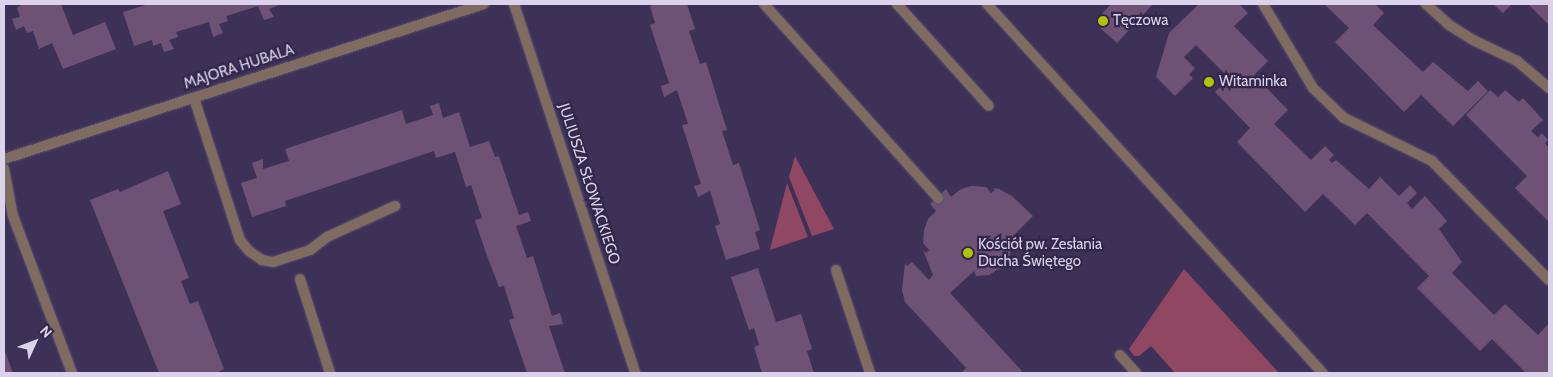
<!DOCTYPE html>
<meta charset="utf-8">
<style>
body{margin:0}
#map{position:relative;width:1553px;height:377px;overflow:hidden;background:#3d3157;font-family:Cabin,sans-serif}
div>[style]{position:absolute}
.green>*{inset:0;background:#8f4762}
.building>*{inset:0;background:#6d5276}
.roads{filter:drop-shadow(0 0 1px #594e72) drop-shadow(0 0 1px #594e72)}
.service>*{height:10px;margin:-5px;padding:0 5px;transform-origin:5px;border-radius:5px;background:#7e6c60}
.pedestrian>*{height:10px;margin:-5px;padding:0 5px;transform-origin:5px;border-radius:5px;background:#7e6c60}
.minor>*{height:10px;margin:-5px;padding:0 5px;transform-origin:5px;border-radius:5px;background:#7e6c60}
.tertiary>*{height:10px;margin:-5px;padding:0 5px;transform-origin:5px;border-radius:5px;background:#7e6c60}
.dots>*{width:14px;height:14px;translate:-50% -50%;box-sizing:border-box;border:2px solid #33274c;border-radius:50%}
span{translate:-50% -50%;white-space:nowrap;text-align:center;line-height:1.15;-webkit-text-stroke:4.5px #33274c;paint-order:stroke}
.poi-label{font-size:15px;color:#dad3eb}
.left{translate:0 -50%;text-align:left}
.street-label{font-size:15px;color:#dad3eb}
.frame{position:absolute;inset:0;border:5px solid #dad3eb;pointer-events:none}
.north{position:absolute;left:10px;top:317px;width:50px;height:50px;-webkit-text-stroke:4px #33274c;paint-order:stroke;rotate:47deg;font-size:14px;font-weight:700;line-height:20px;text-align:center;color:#dad3eb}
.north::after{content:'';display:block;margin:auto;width:18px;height:22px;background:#dad3eb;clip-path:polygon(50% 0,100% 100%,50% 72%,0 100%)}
</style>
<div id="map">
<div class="green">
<i style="clip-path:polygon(795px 156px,834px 229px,812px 236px,789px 177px)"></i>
<i style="clip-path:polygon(787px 183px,808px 237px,770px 250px,770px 249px)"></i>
<i style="clip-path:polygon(1184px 269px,1279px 373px,1175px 373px,1151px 346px,1139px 356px,1134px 356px,1129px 349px)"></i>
</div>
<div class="building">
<i style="clip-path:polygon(22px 4px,61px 4px,73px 35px,105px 22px,116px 49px,63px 69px,52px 43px,39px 49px,33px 31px,27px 33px,24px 26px,16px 30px,12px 19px,20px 17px,17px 8px)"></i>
<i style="clip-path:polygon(149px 4px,282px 4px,269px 9px,274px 17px,264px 20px,258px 6px,226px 16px,228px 21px,219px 24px,223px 33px,213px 37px,209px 22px,176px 32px,178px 37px,169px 40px,174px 49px,164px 52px,161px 43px,153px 46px,152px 40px,134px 46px,123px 12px)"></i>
<i style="clip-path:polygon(657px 4px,687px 4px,695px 29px,689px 31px,700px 64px,706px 62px,727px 130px,722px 131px,733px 165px,739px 163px,760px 230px,755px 232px,760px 249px,726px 260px,715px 226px,720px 224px,710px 191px,698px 197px,694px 186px,701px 184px,682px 125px,688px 124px,677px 90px,664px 97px,661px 86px,669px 83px,650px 25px,655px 23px,650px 6px)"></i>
<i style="clip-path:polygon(1111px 4px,1153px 4px,1117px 43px,1100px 28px,1100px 16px)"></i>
<i style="clip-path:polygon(1199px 4px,1239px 4px,1248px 13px,1234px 26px,1268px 61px,1254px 75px,1288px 110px,1274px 124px,1311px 160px,1325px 146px,1334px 155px,1329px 160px,1332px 163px,1336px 160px,1369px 189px,1380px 177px,1399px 196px,1410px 185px,1417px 193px,1407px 203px,1412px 209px,1425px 196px,1447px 221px,1439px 229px,1462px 262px,1452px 273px,1494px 315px,1505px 304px,1538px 335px,1549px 323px,1549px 373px,1526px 373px,1492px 339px,1480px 351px,1417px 288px,1429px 276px,1367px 213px,1355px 225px,1323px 194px,1305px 212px,1237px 142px,1250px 128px,1215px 92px,1229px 78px,1196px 45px,1184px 57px,1195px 68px,1189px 75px,1193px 78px,1175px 96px,1156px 77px,1169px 33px)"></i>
<i style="clip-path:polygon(1324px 4px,1375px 4px,1384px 13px,1373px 25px,1423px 72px,1433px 62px,1468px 91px,1478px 81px,1488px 91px,1453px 126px,1421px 95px,1404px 112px,1335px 42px,1349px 28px)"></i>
<i style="clip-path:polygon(1493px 4px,1512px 4px,1503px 13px)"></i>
<i style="clip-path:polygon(1528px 4px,1549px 4px,1549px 25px)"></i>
<i style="clip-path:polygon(1490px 90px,1498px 97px,1505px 90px,1519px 102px,1523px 98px,1543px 120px,1531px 131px,1538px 137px,1542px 133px,1548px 140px,1545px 143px,1549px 148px,1549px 222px,1515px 188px,1527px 176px,1466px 115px)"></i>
<i style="clip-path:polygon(439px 103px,443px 118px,459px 112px,470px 147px,489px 141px,495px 157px,499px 156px,519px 215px,528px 212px,531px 221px,516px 226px,527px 258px,533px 256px,552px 316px,560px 313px,563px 324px,549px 326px,565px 373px,527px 373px,509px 320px,514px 318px,504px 286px,499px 287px,486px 253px,475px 220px,482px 218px,471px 185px,466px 187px,455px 152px,436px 158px,434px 151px,285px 201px,286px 206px,252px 217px,241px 183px,257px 178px,252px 163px,263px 159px,263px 169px,289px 161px,285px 149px,402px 110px,406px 124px,433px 115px,430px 106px)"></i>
<i style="clip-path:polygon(168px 171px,181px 204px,163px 211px,189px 278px,181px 281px,190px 304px,198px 301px,224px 369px,216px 373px,159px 373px,90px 200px,118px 189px,120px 192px)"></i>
<i style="clip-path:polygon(971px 186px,986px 187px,991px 193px,995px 190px,993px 188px,999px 189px,1012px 196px,1033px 216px,1009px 240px,1014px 244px,1006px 264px,989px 275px,976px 276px,974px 271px,950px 293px,1022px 371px,1019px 373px,961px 373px,966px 368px,905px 302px,902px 290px,905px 263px,907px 266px,912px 262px,929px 280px,933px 275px,923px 250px,926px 253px,929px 250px,923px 243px,924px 230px,928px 219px,936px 211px,930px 204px,946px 189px,951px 197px,961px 189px)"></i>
<i style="clip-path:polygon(758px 268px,776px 322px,801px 314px,812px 349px,807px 351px,814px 373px,762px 373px,754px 347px,759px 345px,754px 328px,749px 330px,731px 277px)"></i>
<i style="clip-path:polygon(4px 349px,13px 373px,4px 373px)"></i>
</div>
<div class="roads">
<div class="service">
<i style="left:897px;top:4px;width:137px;rotate:48deg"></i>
<i style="left:194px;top:98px;width:149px;rotate:72.1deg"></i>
<i style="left:240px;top:240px;width:14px;rotate:51deg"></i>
<i style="left:249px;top:251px;width:16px;rotate:35deg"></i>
<i style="left:262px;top:260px;width:11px;rotate:10deg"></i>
<i style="left:273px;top:262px;width:39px;rotate:-18deg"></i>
<i style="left:310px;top:250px;width:21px;rotate:-37deg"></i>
<i style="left:327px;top:237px;width:75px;rotate:-24.5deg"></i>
<i style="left:836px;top:270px;width:108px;rotate:71.7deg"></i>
<i style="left:300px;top:279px;width:99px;rotate:72.3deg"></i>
</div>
<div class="pedestrian">
<i style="left:764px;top:4px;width:261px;rotate:48.1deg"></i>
</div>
<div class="minor">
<i style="left:514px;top:4px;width:388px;rotate:71.8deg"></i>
<i style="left:1263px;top:4px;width:98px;rotate:59.2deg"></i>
<i style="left:1313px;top:88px;width:43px;rotate:44.1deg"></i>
<i style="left:1344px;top:118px;width:98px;rotate:26deg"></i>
<i style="left:1432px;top:161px;width:167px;rotate:45.5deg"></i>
<i style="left:1426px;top:4px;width:31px;rotate:42deg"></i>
<i style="left:1449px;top:25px;width:28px;rotate:32deg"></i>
<i style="left:1473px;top:40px;width:49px;rotate:25.5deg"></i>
<i style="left:1517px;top:61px;width:42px;rotate:40.2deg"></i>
<i style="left:4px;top:159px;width:504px;rotate:-17.9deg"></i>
<i style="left:4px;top:169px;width:48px;rotate:79.2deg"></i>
<i style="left:13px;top:216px;width:168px;rotate:69.4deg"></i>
<i style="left:1120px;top:355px;width:24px;rotate:48deg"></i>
</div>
<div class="tertiary">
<i style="left:987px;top:4px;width:499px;rotate:47.7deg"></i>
</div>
</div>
<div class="dots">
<i style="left:1103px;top:21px;background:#afc505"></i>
<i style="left:1209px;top:82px;background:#afc505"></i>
<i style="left:968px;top:253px;background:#afc505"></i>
</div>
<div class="poi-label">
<span class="left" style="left:1113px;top:21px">Tęczowa</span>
<span class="left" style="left:1219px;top:82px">Witaminka</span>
<span class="left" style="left:978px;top:253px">Kościół pw. Zesłania<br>Ducha Świętego</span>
</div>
<div class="street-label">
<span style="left:239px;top:67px;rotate:-18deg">MAJORA HUBALA</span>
<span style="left:589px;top:184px;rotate:72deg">JULIUSZA SŁOWACKIEGO</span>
</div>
<div class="frame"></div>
<div class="north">N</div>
</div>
